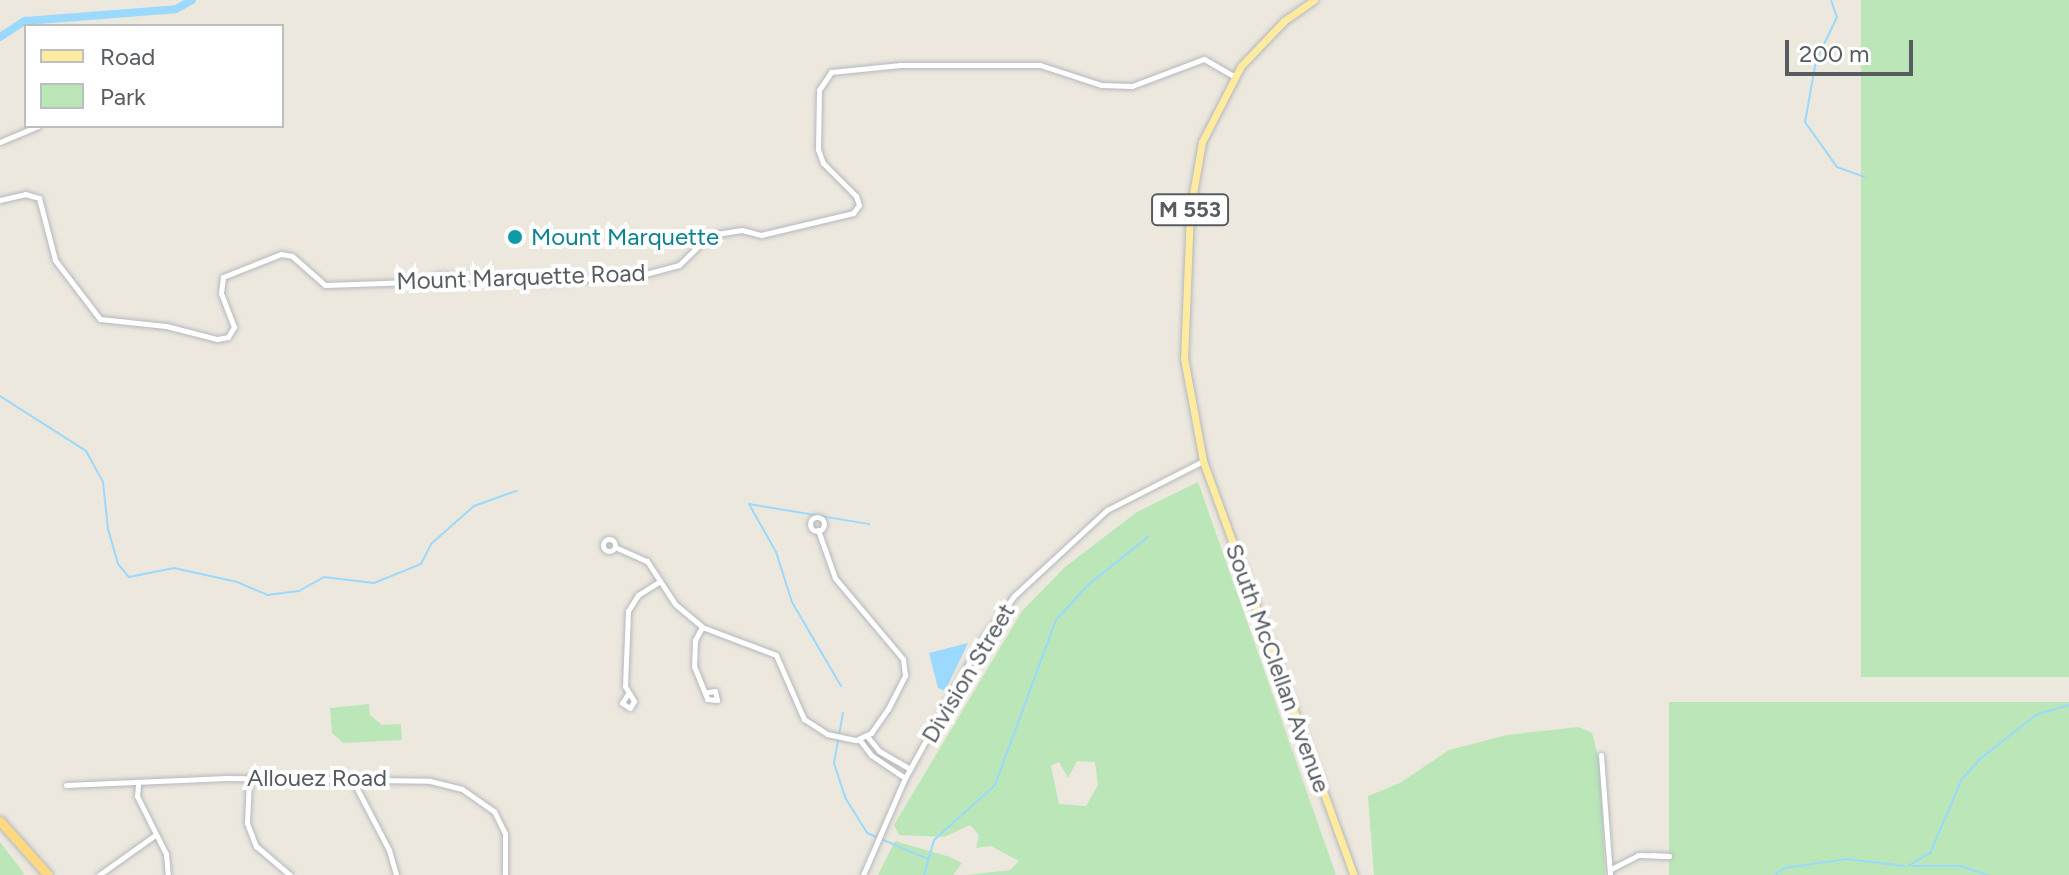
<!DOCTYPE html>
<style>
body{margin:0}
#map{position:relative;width:2069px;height:875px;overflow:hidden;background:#ece8de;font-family:Figtree,sans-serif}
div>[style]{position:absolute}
.green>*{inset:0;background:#bae6b8;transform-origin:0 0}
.water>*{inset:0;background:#9bd9ff}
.stream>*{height:2px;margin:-1px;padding:0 1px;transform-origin:1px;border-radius:1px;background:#9bd9ff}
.river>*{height:8px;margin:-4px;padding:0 4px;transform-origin:4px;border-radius:4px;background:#9bd9ff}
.roads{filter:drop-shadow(0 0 2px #b4b8bd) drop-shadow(0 0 2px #b4b8bd)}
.minor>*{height:5px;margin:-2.5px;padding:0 2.5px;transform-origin:2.5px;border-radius:2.5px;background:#fff}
.minor>.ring{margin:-2.5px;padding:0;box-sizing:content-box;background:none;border:5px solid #fff;border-radius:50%}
.major>*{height:7px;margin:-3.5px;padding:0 3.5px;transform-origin:3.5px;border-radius:3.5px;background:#ffeba0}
.highway>*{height:9px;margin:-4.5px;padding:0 4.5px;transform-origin:4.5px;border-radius:4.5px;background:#ffd982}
.dots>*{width:22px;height:22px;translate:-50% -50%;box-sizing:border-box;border:4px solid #fff;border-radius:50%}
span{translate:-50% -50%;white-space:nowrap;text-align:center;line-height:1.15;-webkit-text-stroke:8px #fff;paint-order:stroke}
.shield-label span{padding:2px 6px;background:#fff;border:2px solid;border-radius:6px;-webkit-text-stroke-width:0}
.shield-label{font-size:22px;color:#575c61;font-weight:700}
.culture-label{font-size:24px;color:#0d838f}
.left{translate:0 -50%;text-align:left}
.street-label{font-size:24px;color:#575c61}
.legend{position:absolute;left:24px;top:24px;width:260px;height:104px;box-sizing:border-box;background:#fff;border:2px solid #bcbec0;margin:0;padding:10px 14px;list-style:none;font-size:24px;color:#575c61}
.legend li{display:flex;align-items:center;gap:16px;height:40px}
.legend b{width:40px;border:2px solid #bcbec0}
.scale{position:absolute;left:1785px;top:40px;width:128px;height:36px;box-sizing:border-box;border:4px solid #575c61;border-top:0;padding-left:10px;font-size:24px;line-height:28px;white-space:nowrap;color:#575c61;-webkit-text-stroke:6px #fff;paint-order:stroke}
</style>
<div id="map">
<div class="green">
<i style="left:1861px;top:0;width:208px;height:677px"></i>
<i style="clip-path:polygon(evenodd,1198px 482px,1336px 875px,966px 875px,1010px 870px,1019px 861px,991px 846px,976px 848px,979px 835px,970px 825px,944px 837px,899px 835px,894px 825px,1022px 611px,1065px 567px,1137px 512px,1198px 482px,1077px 761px,1095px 762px,1098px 785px,1086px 806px,1059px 804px,1051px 766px,1059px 762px,1068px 778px,1077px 761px)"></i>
<i style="left:2069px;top:702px;width:173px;height:400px;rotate:90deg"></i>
<i style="clip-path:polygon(369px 704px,370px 715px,382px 725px,401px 724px,402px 740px,343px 743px,332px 733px,330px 708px)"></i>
<i style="clip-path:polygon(1579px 727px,1592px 733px,1600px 764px,1605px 875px,1374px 875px,1368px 796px,1400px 783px,1449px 750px,1507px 735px)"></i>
<i style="clip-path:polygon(895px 841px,950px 857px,962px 863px,953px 875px,878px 875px)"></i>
<i style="clip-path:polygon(0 842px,23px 872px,24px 875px,0 875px)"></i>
</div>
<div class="water">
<i style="clip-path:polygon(968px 643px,945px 691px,938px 688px,929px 653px)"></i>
</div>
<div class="stream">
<i style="left:1831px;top:0;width:18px;rotate:71deg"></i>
<i style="left:1837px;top:17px;width:49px;rotate:115.5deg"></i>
<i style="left:1816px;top:61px;width:62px;rotate:100.2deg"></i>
<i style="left:1805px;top:122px;width:55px;rotate:54.6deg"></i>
<i style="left:1837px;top:167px;width:29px;rotate:20deg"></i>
<i style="left:0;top:396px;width:102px;rotate:32.6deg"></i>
<i style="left:86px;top:451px;width:35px;rotate:61deg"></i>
<i style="left:103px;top:482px;width:47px;rotate:83.9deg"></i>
<i style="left:108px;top:529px;width:36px;rotate:74deg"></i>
<i style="left:118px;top:564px;width:17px;rotate:50deg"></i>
<i style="left:129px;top:577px;width:46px;rotate:-11.3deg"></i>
<i style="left:174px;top:568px;width:65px;rotate:12.5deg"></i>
<i style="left:237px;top:582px;width:33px;rotate:23deg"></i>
<i style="left:267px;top:595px;width:32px;rotate:-7deg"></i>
<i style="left:299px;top:591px;width:29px;rotate:-29deg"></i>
<i style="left:324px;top:577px;width:50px;rotate:6.8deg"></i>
<i style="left:374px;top:583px;width:51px;rotate:-22deg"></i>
<i style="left:421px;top:564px;width:22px;rotate:-63deg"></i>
<i style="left:431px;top:544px;width:57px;rotate:-41.5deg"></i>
<i style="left:474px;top:506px;width:45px;rotate:-19.7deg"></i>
<i style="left:841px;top:686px;width:97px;rotate:-120.3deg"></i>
<i style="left:792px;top:602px;width:52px;rotate:-107.7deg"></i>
<i style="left:776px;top:552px;width:55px;rotate:-119.4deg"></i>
<i style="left:749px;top:504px;width:122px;rotate:9.5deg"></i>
<i style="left:843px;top:713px;width:51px;rotate:100.2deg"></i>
<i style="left:834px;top:763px;width:38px;rotate:72deg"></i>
<i style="left:846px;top:799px;width:40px;rotate:58deg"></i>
<i style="left:867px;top:833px;width:66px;rotate:23.1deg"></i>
<i style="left:1908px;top:866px;width:26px;rotate:-31deg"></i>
<i style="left:1930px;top:853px;width:81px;rotate:-66.6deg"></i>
<i style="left:1962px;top:779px;width:28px;rotate:-48deg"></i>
<i style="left:1981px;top:758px;width:70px;rotate:-38deg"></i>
<i style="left:2036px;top:715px;width:34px;rotate:-17deg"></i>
<i style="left:1912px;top:866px;width:49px"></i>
<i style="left:1961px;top:866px;width:28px;rotate:19deg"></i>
<i style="left:924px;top:875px;width:36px;rotate:-74deg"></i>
<i style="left:934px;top:840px;width:82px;rotate:-42deg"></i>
<i style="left:995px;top:785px;width:176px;rotate:-69.7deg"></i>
<i style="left:1056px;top:620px;width:47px;rotate:-47.6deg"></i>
<i style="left:1088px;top:585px;width:77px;rotate:-38.7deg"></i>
<i style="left:1775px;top:875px;width:11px;rotate:-38deg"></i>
<i style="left:1784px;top:868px;width:64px;rotate:-8.1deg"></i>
<i style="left:1847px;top:859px;width:58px;rotate:6.9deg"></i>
</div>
<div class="river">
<i style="left:0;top:37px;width:30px;rotate:-33deg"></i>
<i style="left:25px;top:21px;width:151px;rotate:-4.5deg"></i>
<i style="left:176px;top:9px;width:18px;rotate:-29deg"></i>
</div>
<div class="roads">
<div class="minor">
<i style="left:0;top:142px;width:41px;rotate:-22.8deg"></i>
<i style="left:0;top:200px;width:26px;rotate:-13deg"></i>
<i style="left:25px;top:194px;width:15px;rotate:16deg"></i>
<i style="left:39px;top:198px;width:64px;rotate:75.5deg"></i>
<i style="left:55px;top:260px;width:74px;rotate:52.7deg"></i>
<i style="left:100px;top:319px;width:66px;rotate:6.1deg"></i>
<i style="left:166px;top:326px;width:53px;rotate:14.3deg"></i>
<i style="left:217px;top:339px;width:11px;rotate:-10deg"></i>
<i style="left:228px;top:337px;width:12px;rotate:-59deg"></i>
<i style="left:234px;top:327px;width:36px;rotate:-111deg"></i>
<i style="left:221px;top:293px;width:16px;rotate:-83deg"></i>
<i style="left:223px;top:277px;width:62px;rotate:-21.6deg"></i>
<i style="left:281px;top:254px;width:11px;rotate:10deg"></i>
<i style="left:292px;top:256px;width:44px;rotate:41.3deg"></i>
<i style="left:325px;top:285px;width:88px;rotate:-2deg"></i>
<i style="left:413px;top:282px;width:28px;rotate:-15deg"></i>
<i style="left:440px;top:275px;width:92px;rotate:3.7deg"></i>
<i style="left:532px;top:281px;width:106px;rotate:-2.7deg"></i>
<i style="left:638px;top:276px;width:42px;rotate:-15deg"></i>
<i style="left:679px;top:265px;width:43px;rotate:-44.1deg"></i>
<i style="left:710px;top:235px;width:32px;rotate:-9deg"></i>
<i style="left:742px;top:230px;width:20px;rotate:15deg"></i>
<i style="left:761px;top:235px;width:95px;rotate:-13.4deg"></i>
<i style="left:853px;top:213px;width:10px;rotate:-53deg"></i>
<i style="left:859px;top:205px;width:9px;rotate:-108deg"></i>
<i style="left:856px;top:196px;width:47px;rotate:-135deg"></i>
<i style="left:823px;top:163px;width:15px;rotate:-110deg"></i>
<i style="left:818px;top:149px;width:59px;rotate:-89deg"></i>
<i style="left:819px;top:90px;width:22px;rotate:-56deg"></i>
<i style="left:831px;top:72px;width:70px;rotate:-5.7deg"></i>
<i style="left:901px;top:65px;width:139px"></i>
<i style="left:1040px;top:65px;width:64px;rotate:18.2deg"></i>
<i style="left:1101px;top:85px;width:31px;rotate:2deg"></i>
<i style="left:1132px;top:86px;width:77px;rotate:-20.6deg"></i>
<i style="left:1204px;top:59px;width:34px;rotate:30deg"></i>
<i class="ring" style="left:810px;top:517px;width:9px;height:9px"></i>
<i class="ring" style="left:603px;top:539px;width:7px;height:7px"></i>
<i style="left:615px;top:547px;width:35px;rotate:24deg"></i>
<i style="left:647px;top:561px;width:51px;rotate:56.9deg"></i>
<i style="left:675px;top:604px;width:35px;rotate:40deg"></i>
<i style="left:702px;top:627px;width:79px;rotate:20.7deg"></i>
<i style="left:776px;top:655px;width:70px;rotate:66.4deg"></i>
<i style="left:804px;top:719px;width:27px;rotate:33deg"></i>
<i style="left:827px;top:734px;width:30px;rotate:12deg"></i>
<i style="left:856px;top:740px;width:17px;rotate:-25deg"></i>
<i style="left:871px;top:733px;width:29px;rotate:-55deg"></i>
<i style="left:888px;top:709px;width:38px;rotate:-63deg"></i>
<i style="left:905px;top:675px;width:16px;rotate:-97deg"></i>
<i style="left:903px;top:659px;width:106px;rotate:-130deg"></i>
<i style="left:835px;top:578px;width:51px;rotate:-109.5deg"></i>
<i style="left:702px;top:627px;width:15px;rotate:118deg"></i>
<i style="left:695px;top:640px;width:26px;rotate:92deg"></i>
<i style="left:694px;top:666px;width:35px;rotate:68deg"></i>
<i style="left:707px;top:699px;width:10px;rotate:6deg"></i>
<i style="left:717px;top:700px;width:9px;rotate:-103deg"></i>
<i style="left:715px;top:691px;width:7px;rotate:172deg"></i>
<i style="left:627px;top:695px;width:9px;rotate:122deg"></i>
<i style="left:622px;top:703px;width:9px;rotate:32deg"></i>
<i style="left:630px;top:708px;width:8px;rotate:-60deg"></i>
<i style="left:634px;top:701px;width:17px;rotate:-121deg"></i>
<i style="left:625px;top:686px;width:75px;rotate:-87.7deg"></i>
<i style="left:628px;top:611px;width:19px;rotate:-58deg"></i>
<i style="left:638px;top:595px;width:26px;rotate:-32deg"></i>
<i style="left:867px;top:736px;width:19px;rotate:51deg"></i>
<i style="left:879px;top:751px;width:36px;rotate:30deg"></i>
<i style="left:859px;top:739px;width:20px;rotate:53deg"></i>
<i style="left:871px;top:755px;width:41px;rotate:34.1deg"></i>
<i style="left:1601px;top:755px;width:120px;rotate:85.7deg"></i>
<i style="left:249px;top:779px;width:44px;rotate:92.6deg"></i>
<i style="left:247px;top:823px;width:25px;rotate:69deg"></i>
<i style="left:256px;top:846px;width:45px;rotate:40.5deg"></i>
<i style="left:352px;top:779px;width:80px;rotate:62.5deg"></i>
<i style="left:389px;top:850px;width:26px;rotate:74deg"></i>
<i style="left:66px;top:785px;width:161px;rotate:-2.5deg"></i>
<i style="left:227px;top:778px;width:203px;rotate:0.8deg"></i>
<i style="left:430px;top:781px;width:33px;rotate:14deg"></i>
<i style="left:462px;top:789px;width:39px;rotate:35deg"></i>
<i style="left:494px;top:811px;width:25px;rotate:64deg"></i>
<i style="left:505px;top:834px;width:41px;rotate:90deg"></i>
<i style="left:138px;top:785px;width:11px;rotate:95deg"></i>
<i style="left:137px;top:796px;width:65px;rotate:63.4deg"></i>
<i style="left:166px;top:854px;width:21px;rotate:85deg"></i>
<i style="left:1611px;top:869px;width:30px;rotate:-27deg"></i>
<i style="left:1638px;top:855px;width:31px;rotate:2deg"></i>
<i style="left:1669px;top:856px;width:18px;rotate:-177deg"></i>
<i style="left:99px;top:875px;width:69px;rotate:-35.5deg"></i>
<i style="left:863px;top:875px;width:106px;rotate:-66.6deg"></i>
<i style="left:905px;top:778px;width:157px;rotate:-61deg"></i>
<i style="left:981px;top:641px;width:56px;rotate:-53.7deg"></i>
<i style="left:1014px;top:596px;width:127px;rotate:-42.8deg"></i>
<i style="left:1107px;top:510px;width:108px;rotate:-27deg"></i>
</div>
<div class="major">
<i style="left:1314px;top:0;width:37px;rotate:145deg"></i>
<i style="left:1284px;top:21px;width:62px;rotate:133.7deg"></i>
<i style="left:1241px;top:66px;width:85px;rotate:117.2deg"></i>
<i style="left:1202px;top:142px;width:70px;rotate:99.9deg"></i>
<i style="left:1190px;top:211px;width:147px;rotate:92.3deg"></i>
<i style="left:1184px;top:358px;width:105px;rotate:79.5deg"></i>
<i style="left:1203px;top:461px;width:441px;rotate:70deg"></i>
</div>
<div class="highway">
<i style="left:0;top:821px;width:72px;rotate:48.4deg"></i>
</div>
</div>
<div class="dots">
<i style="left:515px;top:237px;background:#0f9aa8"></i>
</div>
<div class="shield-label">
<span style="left:1190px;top:210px">M 553</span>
</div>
<div class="culture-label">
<span class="left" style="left:531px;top:237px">Mount Marquette</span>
</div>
<div class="street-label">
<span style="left:521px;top:277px;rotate:-2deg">Mount Marquette Road</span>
<span style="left:1278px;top:668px;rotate:70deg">South McClellan Avenue</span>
<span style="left:968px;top:673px;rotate:-59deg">Division Street</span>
<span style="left:317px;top:778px">Allouez Road</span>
</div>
<ul class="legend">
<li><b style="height:10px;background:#ffeba0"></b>Road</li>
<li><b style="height:22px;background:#bae6b8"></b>Park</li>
</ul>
<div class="scale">200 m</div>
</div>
